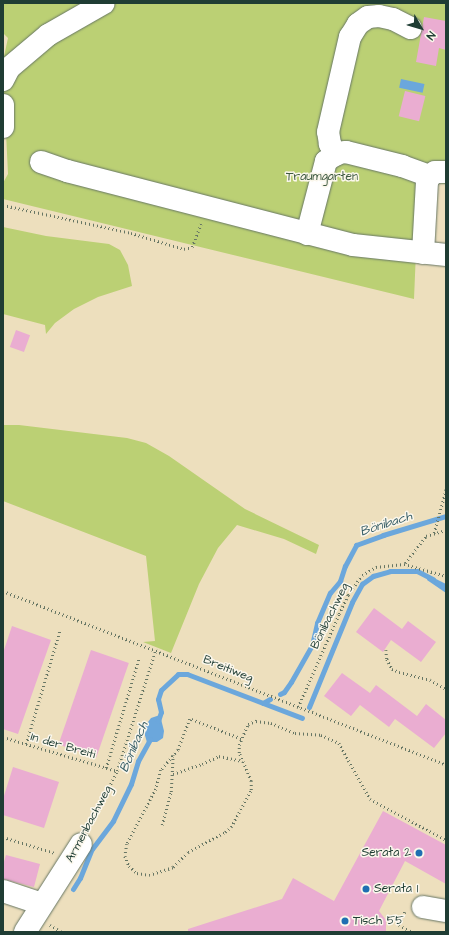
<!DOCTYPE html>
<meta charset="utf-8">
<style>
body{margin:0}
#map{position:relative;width:449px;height:935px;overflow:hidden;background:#eddfbd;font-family:"Architects Daughter",sans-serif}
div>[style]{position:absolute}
.green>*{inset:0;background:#bbd074}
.water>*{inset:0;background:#6ba7dc;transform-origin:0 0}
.stream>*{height:5px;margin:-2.5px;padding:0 2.5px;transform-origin:2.5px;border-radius:2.5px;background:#6ba7dc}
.building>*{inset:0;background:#eaadd1;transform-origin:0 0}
.path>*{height:2.5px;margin-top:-1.25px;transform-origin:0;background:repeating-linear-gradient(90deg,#677664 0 1px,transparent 0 4px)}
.roads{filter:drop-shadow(0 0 1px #677664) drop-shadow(0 0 1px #677664)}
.minor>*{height:22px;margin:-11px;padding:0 11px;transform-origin:11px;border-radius:11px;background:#fff}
.dots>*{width:11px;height:11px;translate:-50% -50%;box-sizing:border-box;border:2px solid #fbf7ec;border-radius:50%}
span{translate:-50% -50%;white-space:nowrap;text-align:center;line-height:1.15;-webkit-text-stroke:3px #fbf7ec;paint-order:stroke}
.park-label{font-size:12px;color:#3e5a41}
.street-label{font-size:12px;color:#1f3d34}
.poi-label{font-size:12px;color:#1f3d34}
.right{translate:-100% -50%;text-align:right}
.left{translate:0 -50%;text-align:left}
.water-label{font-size:13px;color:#365d66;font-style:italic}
.frame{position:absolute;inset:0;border:4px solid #1f3d34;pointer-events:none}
.north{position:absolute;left:401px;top:8px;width:40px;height:40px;-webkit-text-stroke:3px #fbf7ec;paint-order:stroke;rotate:128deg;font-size:11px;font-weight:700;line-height:16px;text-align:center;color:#1f3d34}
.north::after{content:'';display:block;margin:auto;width:14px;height:18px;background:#1f3d34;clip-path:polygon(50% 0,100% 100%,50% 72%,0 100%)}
</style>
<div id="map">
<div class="green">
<i style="clip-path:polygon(3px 3px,97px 3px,3px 61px,8px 38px,3px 33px)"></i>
<i style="clip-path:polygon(110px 3px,446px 3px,446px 184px,419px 180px,414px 299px,3px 199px,3px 183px,8px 174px,4px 91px,10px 85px,15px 69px)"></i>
<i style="clip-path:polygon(3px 227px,46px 236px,109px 244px,120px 250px,128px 265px,132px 286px,98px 297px,74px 309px,55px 323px,46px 334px,45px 325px,3px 314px)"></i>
<i style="clip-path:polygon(3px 425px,19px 425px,127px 438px,146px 443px,169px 456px,245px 509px,319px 545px,316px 554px,284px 539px,237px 525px,218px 548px,199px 584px,171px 653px,143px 642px,155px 641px,146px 556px,3px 501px)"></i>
</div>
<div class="water">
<i style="left:401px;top:79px;width:24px;height:9px;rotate:12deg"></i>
<i style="clip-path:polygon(428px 575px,446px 584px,446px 593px,427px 580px)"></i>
<i style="clip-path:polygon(160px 715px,164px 731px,163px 738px,157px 742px,151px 742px,148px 746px,144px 732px,145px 726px,151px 718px)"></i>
</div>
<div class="stream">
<i style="left:280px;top:694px;width:4px;rotate:-27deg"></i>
<i style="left:284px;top:692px;width:12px;rotate:-55deg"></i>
<i style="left:291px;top:682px;width:43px;rotate:-60.4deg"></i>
<i style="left:312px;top:645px;width:23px;rotate:-77deg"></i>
<i style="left:317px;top:623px;width:33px;rotate:-67deg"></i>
<i style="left:330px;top:593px;width:16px;rotate:-50deg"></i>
<i style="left:340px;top:581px;width:16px;rotate:-72deg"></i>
<i style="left:345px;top:566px;width:24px;rotate:-62deg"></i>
<i style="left:356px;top:545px;width:29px;rotate:-20deg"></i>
<i style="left:383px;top:535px;width:66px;rotate:-16.8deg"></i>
<i style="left:263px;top:703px;width:8px;rotate:-30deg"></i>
<i style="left:309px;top:707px;width:113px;rotate:-67.7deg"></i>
<i style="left:352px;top:602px;width:21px;rotate:-61deg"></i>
<i style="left:362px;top:584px;width:14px;rotate:-36deg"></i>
<i style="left:373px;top:576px;width:18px;rotate:-16deg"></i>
<i style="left:390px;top:571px;width:27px"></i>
<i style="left:417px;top:571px;width:18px;rotate:27deg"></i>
<i style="left:158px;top:721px;width:9px;rotate:-72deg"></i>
<i style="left:161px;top:712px;width:13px;rotate:-103deg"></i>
<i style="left:158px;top:699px;width:9px;rotate:-72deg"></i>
<i style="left:161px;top:690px;width:23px;rotate:-43deg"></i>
<i style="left:178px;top:674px;width:9px"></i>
<i style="left:187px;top:674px;width:123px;rotate:20.9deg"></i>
<i style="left:73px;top:889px;width:13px;rotate:-58deg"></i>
<i style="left:80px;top:878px;width:31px;rotate:-68deg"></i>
<i style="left:92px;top:849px;width:35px;rotate:-53deg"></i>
<i style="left:113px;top:821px;width:41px;rotate:-64.1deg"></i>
<i style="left:131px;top:784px;width:24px;rotate:-73deg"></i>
<i style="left:138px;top:761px;width:25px;rotate:-61deg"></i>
</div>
<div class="building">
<i style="clip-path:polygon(424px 17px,446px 21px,446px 50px,439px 48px,436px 66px,416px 62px)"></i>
<i style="left:405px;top:91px;width:21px;height:26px;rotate:14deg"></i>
<i style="left:16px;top:330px;width:15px;height:18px;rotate:20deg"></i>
<i style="clip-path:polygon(374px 608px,402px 629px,408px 621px,436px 642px,421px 662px,391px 640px,383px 652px,356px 632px)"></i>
<i style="clip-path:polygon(12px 626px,51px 640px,18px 734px,3px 729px,3px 653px)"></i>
<i style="left:91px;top:650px;width:40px;height:100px;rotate:19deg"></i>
<i style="clip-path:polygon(342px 673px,370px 693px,376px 685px,417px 716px,426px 704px,446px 720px,446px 733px,434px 748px,395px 719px,389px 727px,360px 705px,351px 716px,324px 696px)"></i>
<i style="clip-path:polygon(13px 767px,59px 782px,44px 828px,3px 815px,3px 799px)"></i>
<i style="clip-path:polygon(383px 811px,446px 845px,446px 884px,405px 861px,379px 911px,386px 920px,386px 932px,188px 932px,188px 929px,282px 899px,293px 878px,334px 901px)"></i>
<i style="clip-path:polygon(6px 855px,40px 864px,34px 887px,3px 879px,3px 865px)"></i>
</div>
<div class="path">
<i style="left:3px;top:205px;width:131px;rotate:12.3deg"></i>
<i style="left:131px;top:233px;width:55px;rotate:16.8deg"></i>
<i style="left:184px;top:249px;width:8px;rotate:-14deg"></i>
<i style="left:192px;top:247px;width:25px;rotate:-69deg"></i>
<i style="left:434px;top:533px;width:46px;rotate:-74.7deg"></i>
<i style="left:405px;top:563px;width:34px;rotate:-52deg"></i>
<i style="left:426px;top:536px;width:21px;rotate:-17deg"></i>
<i style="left:3px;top:591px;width:476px;rotate:21.4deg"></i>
<i style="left:386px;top:650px;width:9px;rotate:84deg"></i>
<i style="left:387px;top:659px;width:11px;rotate:63deg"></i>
<i style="left:392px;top:669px;width:8px;rotate:23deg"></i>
<i style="left:399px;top:672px;width:32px;rotate:14deg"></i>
<i style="left:430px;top:680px;width:18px;rotate:29deg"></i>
<i style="left:298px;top:707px;width:102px;rotate:-66.2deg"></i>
<i style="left:339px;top:614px;width:21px;rotate:-65deg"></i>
<i style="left:348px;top:595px;width:24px;rotate:-55deg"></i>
<i style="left:362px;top:575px;width:16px;rotate:-30deg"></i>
<i style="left:376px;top:567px;width:28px;rotate:-6deg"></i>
<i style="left:404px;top:564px;width:44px;rotate:15.9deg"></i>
<i style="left:3px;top:737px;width:119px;rotate:16.6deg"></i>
<i style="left:241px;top:739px;width:55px;rotate:-158.6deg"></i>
<i style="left:190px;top:719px;width:33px;rotate:111deg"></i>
<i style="left:178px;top:750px;width:26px;rotate:130deg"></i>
<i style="left:161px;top:770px;width:20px;rotate:105deg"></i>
<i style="left:156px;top:789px;width:62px;rotate:117.8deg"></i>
<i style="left:127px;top:844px;width:12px;rotate:99deg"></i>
<i style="left:125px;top:856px;width:11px;rotate:68deg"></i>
<i style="left:129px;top:866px;width:11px;rotate:41deg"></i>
<i style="left:137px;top:873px;width:12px;rotate:9deg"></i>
<i style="left:149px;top:875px;width:25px;rotate:-18deg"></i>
<i style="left:173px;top:867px;width:21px;rotate:-45deg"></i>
<i style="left:188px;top:852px;width:42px;rotate:-28.4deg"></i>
<i style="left:225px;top:832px;width:8px;rotate:-40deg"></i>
<i style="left:231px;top:827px;width:42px;rotate:-61.6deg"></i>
<i style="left:251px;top:790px;width:9px;rotate:-90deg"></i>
<i style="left:251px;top:781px;width:30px;rotate:-113deg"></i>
<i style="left:239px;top:753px;width:8px;rotate:-90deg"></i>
<i style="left:239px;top:745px;width:23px;rotate:-67deg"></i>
<i style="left:248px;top:724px;width:9px;rotate:-21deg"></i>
<i style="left:256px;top:721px;width:15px;rotate:8deg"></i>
<i style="left:271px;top:723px;width:26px;rotate:23deg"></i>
<i style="left:295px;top:733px;width:26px;rotate:4deg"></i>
<i style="left:321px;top:735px;width:20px;rotate:24deg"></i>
<i style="left:339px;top:743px;width:64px;rotate:61deg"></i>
<i style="left:370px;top:799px;width:86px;rotate:28.3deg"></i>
<i style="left:26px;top:744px;width:119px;rotate:-73.4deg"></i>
<i style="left:106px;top:768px;width:115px;rotate:-73.3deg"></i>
<i style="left:173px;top:774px;width:31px;rotate:-19deg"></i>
<i style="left:202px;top:764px;width:19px;rotate:-25deg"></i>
<i style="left:219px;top:756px;width:24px;rotate:12deg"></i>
<i style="left:162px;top:825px;width:34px;rotate:-75deg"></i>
<i style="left:171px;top:792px;width:37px;rotate:-87deg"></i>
<i style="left:89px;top:827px;width:63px;rotate:-63.4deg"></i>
<i style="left:117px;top:771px;width:128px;rotate:-72.3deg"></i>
<i style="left:3px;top:837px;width:54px;rotate:17.1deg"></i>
<i style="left:405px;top:912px;width:14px;rotate:115deg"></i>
<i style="left:399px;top:925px;width:15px;rotate:28deg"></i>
<i style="left:50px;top:925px;width:14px;rotate:30deg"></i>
</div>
<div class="roads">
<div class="minor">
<i style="left:3px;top:80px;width:13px;rotate:-63deg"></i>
<i style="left:9px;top:68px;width:51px;rotate:-40.2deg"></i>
<i style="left:48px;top:35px;width:64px;rotate:-29.7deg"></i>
<i style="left:3px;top:105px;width:22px;rotate:90deg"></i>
<i style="left:336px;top:155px;width:13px;rotate:-119deg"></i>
<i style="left:330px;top:144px;width:12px;rotate:-99deg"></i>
<i style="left:328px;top:132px;width:98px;rotate:-77deg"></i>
<i style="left:350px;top:37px;width:15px;rotate:-58deg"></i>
<i style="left:358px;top:24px;width:12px;rotate:-35deg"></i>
<i style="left:368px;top:17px;width:11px;rotate:-5deg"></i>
<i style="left:379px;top:16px;width:14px;rotate:12deg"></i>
<i style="left:393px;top:19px;width:20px;rotate:27deg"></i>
<i style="left:41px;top:162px;width:28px;rotate:19deg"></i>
<i style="left:67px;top:171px;width:295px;rotate:14.5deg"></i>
<i style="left:353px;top:245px;width:94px;rotate:6.1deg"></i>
<i style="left:307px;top:234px;width:75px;rotate:-75.4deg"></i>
<i style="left:326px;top:161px;width:14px;rotate:-34deg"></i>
<i style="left:338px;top:153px;width:8px;rotate:-7deg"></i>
<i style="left:346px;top:152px;width:58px;rotate:14deg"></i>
<i style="left:402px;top:166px;width:30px;rotate:20deg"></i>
<i style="left:423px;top:253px;width:72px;rotate:-86.8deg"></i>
<i style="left:427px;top:181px;width:6px;rotate:-59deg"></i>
<i style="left:430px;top:176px;width:6px;rotate:-39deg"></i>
<i style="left:435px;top:172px;width:11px"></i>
<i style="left:3px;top:891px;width:41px;rotate:18.4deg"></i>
<i style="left:423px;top:907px;width:23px;rotate:10deg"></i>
<i style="left:25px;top:932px;width:104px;rotate:-57.5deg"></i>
</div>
</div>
<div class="dots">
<i style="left:419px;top:853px;background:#1f6fb2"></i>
<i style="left:366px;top:889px;background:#1f6fb2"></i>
<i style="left:345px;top:921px;background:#1f6fb2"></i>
</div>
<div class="park-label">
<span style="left:322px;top:177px">Traumgarten</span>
</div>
<div class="street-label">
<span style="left:330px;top:616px;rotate:-64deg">Bönibachweg</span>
<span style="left:228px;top:669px;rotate:22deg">Breitiweg</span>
<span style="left:63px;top:746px;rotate:16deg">In der Breiti</span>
<span style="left:89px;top:824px;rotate:-62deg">Armenbachweg</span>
</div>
<div class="poi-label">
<span class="right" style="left:411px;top:853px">Serata 2</span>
<span class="left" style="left:374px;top:889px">Serata 1</span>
<span class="left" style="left:353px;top:921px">Tisch 55</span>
</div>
<div class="water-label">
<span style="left:386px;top:524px;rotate:-18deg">Bönibach</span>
<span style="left:134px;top:747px;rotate:-67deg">Bönibach</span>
</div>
<div class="frame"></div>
<div class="north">N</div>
</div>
